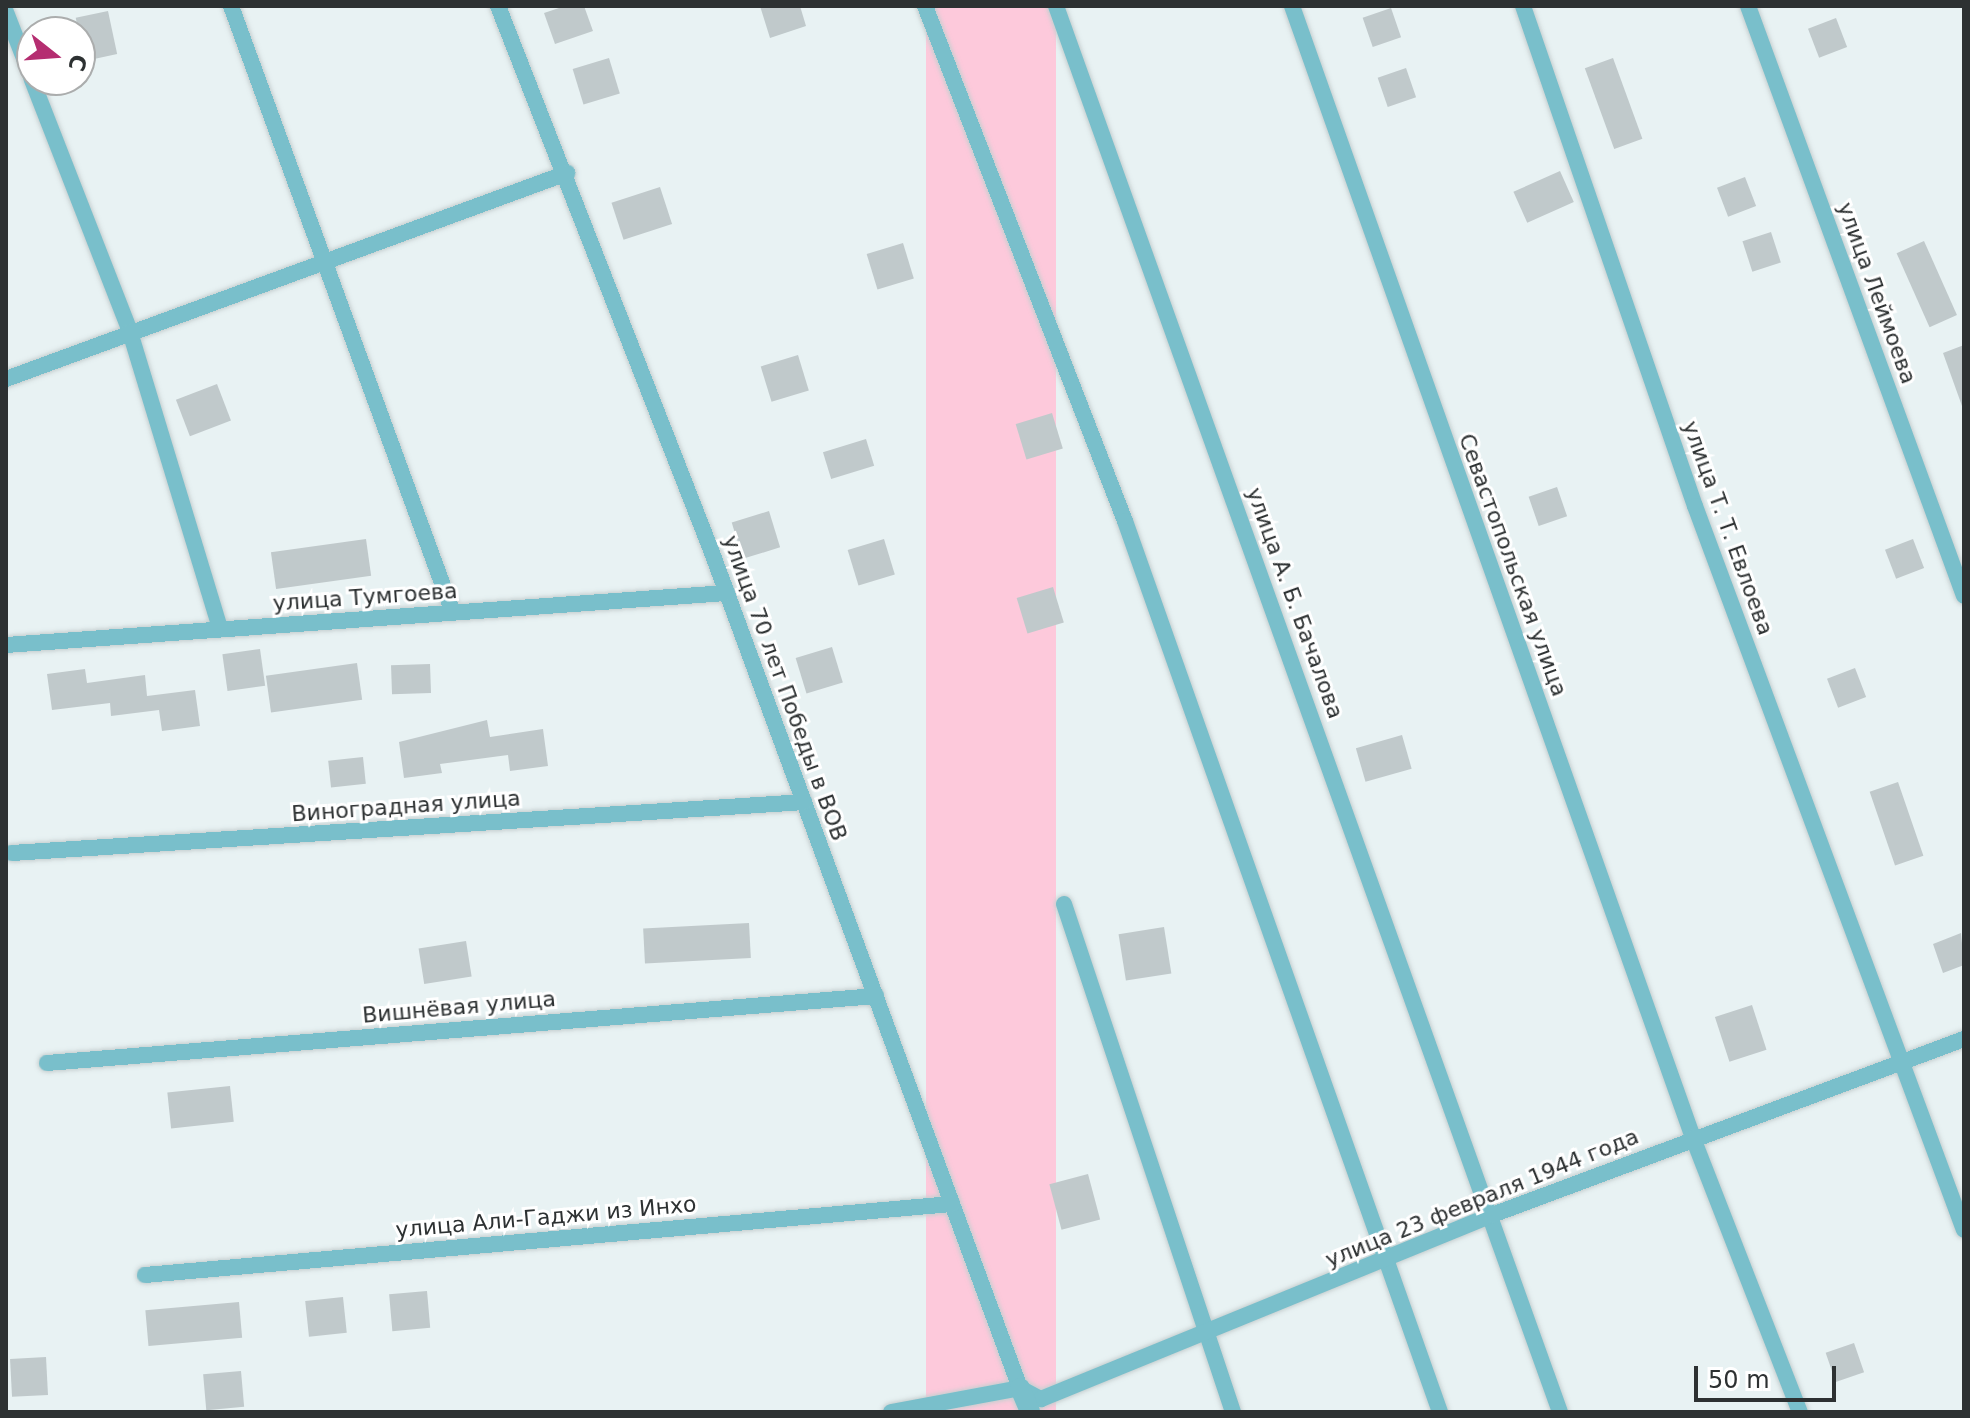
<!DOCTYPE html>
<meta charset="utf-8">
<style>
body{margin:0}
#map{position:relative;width:1970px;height:1418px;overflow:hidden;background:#e8f2f3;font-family:"DejaVu Sans",sans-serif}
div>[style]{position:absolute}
.green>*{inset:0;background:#fdc9db;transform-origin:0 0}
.building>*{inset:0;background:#c0c9cb;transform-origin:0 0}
.roads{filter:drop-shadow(0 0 2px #c6cfd0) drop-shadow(0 0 2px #c6cfd0)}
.minor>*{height:16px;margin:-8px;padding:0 8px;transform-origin:8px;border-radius:8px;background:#79bfcb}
.tertiary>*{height:20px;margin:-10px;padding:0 10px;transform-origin:10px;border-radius:10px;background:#79bfcb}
span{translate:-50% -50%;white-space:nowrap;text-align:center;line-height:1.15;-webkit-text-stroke:6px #fff;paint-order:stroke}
.street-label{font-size:22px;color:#2d3132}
.frame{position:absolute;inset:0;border:8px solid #2d3132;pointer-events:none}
.north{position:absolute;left:16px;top:16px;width:80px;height:80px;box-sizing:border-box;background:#fff;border:2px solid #abadad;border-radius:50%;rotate:107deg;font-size:22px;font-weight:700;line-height:32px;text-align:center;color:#2d3132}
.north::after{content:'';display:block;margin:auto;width:28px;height:36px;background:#b52e71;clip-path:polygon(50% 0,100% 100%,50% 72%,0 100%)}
.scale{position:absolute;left:1694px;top:1366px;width:142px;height:36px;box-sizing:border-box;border:4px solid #2d3132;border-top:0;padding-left:10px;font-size:24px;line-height:28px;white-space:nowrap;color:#2d3132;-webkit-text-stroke:6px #fff;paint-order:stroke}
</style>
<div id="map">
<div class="green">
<i style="left:926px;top:6px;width:130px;height:1497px"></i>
</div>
<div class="building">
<i style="clip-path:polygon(565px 6px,584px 6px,593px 31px,555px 44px,544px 13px)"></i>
<i style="clip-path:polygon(760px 6px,800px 6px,806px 26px,770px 38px)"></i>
<i style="left:1391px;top:8px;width:31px;height:30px;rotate:71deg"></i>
<i style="left:108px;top:11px;width:44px;height:33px;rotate:78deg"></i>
<i style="left:1836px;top:18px;width:31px;height:30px;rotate:69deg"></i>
<i style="left:609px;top:58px;width:37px;height:38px;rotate:73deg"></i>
<i style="left:1613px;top:58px;width:86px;height:30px;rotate:70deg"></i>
<i style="left:1406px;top:68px;width:31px;height:30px;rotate:71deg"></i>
<i style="left:1560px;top:171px;width:34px;height:51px;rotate:66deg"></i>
<i style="left:1745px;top:177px;width:31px;height:30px;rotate:69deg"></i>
<i style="left:660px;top:187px;width:39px;height:51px;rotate:72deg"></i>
<i style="left:1771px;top:232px;width:32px;height:30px;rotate:72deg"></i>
<i style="left:1924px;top:241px;width:81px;height:30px;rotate:66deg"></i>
<i style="left:903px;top:243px;width:37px;height:38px;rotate:73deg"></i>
<i style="clip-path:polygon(1964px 345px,1964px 406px,1962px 406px,1943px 353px)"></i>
<i style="left:798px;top:355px;width:37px;height:39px;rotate:73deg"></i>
<i style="left:217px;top:384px;width:39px;height:44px;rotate:69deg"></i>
<i style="left:1052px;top:413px;width:37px;height:38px;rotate:73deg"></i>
<i style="left:866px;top:439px;width:28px;height:45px;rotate:73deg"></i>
<i style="left:1557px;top:487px;width:31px;height:30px;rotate:71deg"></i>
<i style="left:769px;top:511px;width:38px;height:39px;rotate:73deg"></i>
<i style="left:366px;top:539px;width:37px;height:96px;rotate:82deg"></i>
<i style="left:884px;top:539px;width:37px;height:38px;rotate:73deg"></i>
<i style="left:1913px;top:539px;width:31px;height:30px;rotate:69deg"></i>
<i style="left:1053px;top:587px;width:37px;height:38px;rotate:73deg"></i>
<i style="left:832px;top:647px;width:37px;height:38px;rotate:73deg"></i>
<i style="left:260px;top:649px;width:37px;height:38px;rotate:82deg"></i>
<i style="left:357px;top:663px;width:37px;height:92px;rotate:82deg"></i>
<i style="left:430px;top:664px;width:29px;height:39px;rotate:88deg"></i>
<i style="left:1855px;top:668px;width:31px;height:30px;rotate:69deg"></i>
<i style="clip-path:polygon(85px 669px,87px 683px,145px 675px,147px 696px,195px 690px,200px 726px,162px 731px,159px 710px,111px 716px,110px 703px,52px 710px,47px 674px)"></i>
<i style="clip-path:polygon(487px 720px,490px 737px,543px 729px,548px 766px,510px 771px,508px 755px,440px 764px,442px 773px,404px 778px,399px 742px)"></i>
<i style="left:1402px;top:735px;width:35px;height:48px;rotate:74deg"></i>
<i style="left:363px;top:757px;width:27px;height:35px;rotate:84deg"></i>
<i style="left:1898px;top:782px;width:78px;height:30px;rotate:71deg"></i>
<i style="left:749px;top:923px;width:35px;height:106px;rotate:87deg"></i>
<i style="left:1164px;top:927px;width:47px;height:46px;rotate:81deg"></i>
<i style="clip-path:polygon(1961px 933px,1964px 965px,1943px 973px,1933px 944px)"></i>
<i style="left:466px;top:941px;width:36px;height:48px;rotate:81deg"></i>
<i style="left:1752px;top:1005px;width:47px;height:39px;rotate:72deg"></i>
<i style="left:230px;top:1086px;width:36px;height:63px;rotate:84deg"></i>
<i style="left:1088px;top:1174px;width:47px;height:40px;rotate:75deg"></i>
<i style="left:427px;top:1291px;width:37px;height:38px;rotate:85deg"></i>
<i style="left:343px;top:1297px;width:36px;height:38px;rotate:84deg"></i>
<i style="left:239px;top:1302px;width:36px;height:94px;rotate:85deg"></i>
<i style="left:1854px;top:1343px;width:31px;height:30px;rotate:71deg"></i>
<i style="left:46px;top:1357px;width:38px;height:36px;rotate:87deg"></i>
<i style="left:241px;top:1371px;width:36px;height:38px;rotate:85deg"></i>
</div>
<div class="roads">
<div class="minor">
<i style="left:231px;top:6px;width:646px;rotate:69.91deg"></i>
<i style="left:498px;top:6px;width:584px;rotate:68.62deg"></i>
<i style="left:711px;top:550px;width:893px;rotate:69.76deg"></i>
<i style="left:925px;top:6px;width:552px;rotate:68.78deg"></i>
<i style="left:1125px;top:521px;width:945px;rotate:70.53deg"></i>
<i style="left:1056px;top:6px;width:1494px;rotate:70.28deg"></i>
<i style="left:1292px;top:6px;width:1201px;rotate:70.49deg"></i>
<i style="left:1693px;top:1138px;width:294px;rotate:68.7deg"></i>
<i style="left:1523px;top:6px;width:529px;rotate:71.02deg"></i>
<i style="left:1695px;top:506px;width:772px;rotate:69.62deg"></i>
<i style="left:1748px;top:6px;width:628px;rotate:69.89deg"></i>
<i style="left:6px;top:12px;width:72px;rotate:68.8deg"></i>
<i style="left:32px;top:80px;width:270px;rotate:68.7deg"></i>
<i style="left:130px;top:332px;width:310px;rotate:73.1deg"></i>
<i style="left:6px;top:379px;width:598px;rotate:-20.16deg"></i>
<i style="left:6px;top:645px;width:723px;rotate:-4.13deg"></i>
<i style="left:12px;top:853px;width:794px;rotate:-3.68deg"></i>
<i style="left:1064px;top:904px;width:535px;rotate:71.6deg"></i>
<i style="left:47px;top:1063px;width:832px;rotate:-4.62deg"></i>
<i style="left:145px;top:1275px;width:810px;rotate:-5.03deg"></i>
<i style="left:1020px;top:1388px;width:24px;rotate:28deg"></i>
<i style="left:1041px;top:1399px;width:487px;rotate:-22.2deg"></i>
<i style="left:1492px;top:1215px;width:504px;rotate:-20.45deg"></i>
<i style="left:891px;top:1412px;width:131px;rotate:-10.5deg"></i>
</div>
<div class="tertiary">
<i style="left:1020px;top:1388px;width:26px;rotate:67deg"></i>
</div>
</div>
<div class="street-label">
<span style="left:1877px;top:293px;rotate:70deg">улица Леймоева</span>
<span style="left:1728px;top:528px;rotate:70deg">улица Т. Т. Евлоева</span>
<span style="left:1513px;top:565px;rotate:70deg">Севастопольская улица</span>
<span style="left:365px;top:597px;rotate:-4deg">улица Тумгоева</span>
<span style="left:1295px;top:603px;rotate:70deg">улица А. Б. Бачалова</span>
<span style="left:785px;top:688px;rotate:70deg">улица 70 лет Победы в ВОВ</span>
<span style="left:406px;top:806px;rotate:-4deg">Виноградная улица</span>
<span style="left:459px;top:1007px;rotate:-5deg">Вишнёвая улица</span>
<span style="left:1482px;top:1198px;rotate:-22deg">улица 23 февраля 1944 года</span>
<span style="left:546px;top:1217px;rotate:-5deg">улица Али-Гаджи из Инхо</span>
</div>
<div class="frame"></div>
<div class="north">С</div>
<div class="scale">50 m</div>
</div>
